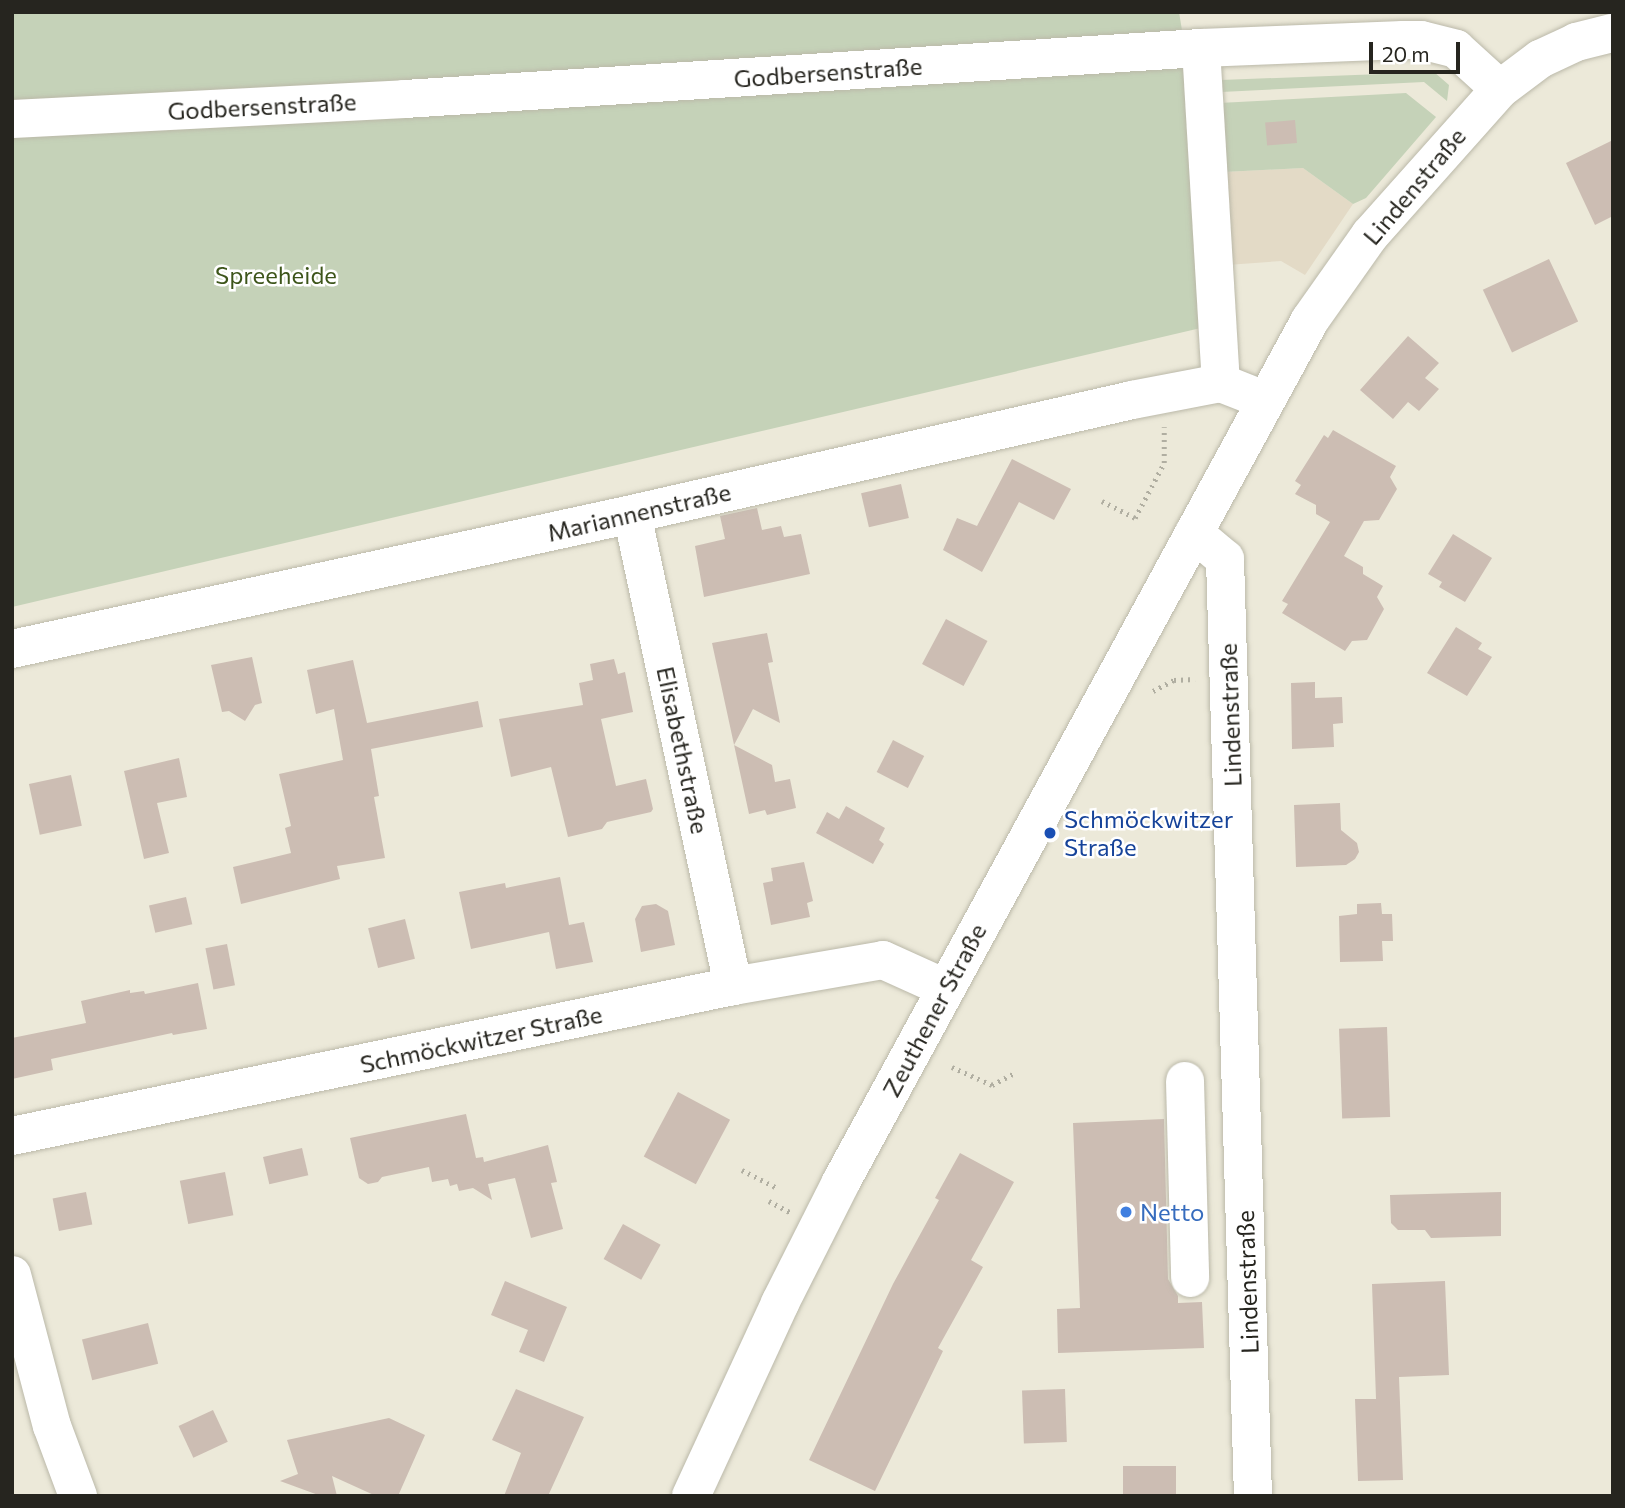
<!DOCTYPE html>
<meta charset="utf-8">
<style>
body{margin:0}
#map{position:relative;width:1625px;height:1508px;overflow:hidden;background:#ece9d9;font-family:Commissioner,sans-serif}
div>[style]{position:absolute}
.industrial>*{inset:0;background:#e3dac6}
.green>*{inset:0;background:#c5d2b8}
.building>*{inset:0;background:#ccbdb3;transform-origin:0 0}
.path>*{height:4.5px;margin-top:-2.25px;transform-origin:0;background:repeating-linear-gradient(90deg,#b0aea1 0 2px,transparent 0 7px)}
.roads{filter:drop-shadow(0 0 2px #bbb9a9) drop-shadow(0 0 2px #bbb9a9)}
.minor>*{height:38px;margin:-19px;padding:0 19px;transform-origin:19px;border-radius:19px;background:#fff}
.major>*{height:38px;margin:-19px;padding:0 19px;transform-origin:19px;border-radius:19px;background:#fff}
.dots>*{width:19px;height:19px;translate:-50% -50%;box-sizing:border-box;border:4px solid #fff;border-radius:50%}
span{translate:-50% -50%;white-space:nowrap;text-align:center;line-height:1.15;-webkit-text-stroke:5px #fff;paint-order:stroke}
.street-label{font-size:24px;color:#26251f}
.park-label{font-size:24px;color:#3d551a}
.transit-label{font-size:24px;color:#164399}
.left{translate:0 -50%;text-align:left}
.shop-label{font-size:24px;color:#366cbe}
.frame{position:absolute;inset:0;border:14px solid #26251f;pointer-events:none}
.scale{position:absolute;left:1369px;top:42px;width:91px;height:32px;box-sizing:border-box;border:4px solid #26251f;border-top:0;padding-left:9px;font-size:21px;line-height:24px;white-space:nowrap;color:#26251f;-webkit-text-stroke:5px #fff;paint-order:stroke}
</style>
<div id="map">
<div class="industrial">
<i style="clip-path:polygon(1303px 168px,1353px 204px,1305px 275px,1281px 261px,1227px 265px,1224px 172px)"></i>
</div>
<div class="green">
<i style="clip-path:polygon(12px 12px,1179px 12px,1195px 110px,1205px 327px,12px 607px)"></i>
<i style="clip-path:polygon(1434px 72px,1449px 85px,1447px 101px,1424px 82px,1221px 92px,1221px 80px)"></i>
<i style="clip-path:polygon(1406px 93px,1436px 117px,1366px 198px,1353px 204px,1303px 168px,1224px 172px,1219px 103px)"></i>
</div>
<div class="building">
<i style="left:1295px;top:120px;width:23px;height:30px;rotate:85deg"></i>
<i style="clip-path:polygon(1613px 140px,1613px 216px,1595px 225px,1566px 163px)"></i>
<i style="left:1549px;top:259px;width:69px;height:73px;rotate:65deg"></i>
<i style="clip-path:polygon(1408px 336px,1439px 363px,1425px 378px,1439px 389px,1419px 411px,1408px 402px,1393px 419px,1360px 390px)"></i>
<i style="clip-path:polygon(1333px 430px,1396px 466px,1390px 477px,1397px 489px,1379px 520px,1364px 521px,1344px 556px,1363px 567px,1363px 574px,1383px 586px,1377px 597px,1384px 609px,1367px 640px,1352px 641px,1345px 651px,1282px 613px,1288px 604px,1282px 601px,1330px 522px,1316px 514px,1316px 505px,1295px 494px,1301px 485px,1295px 481px,1324px 435px,1328px 438px)"></i>
<i style="clip-path:polygon(1012px 459px,1071px 489px,1054px 520px,1019px 502px,982px 572px,943px 550px,957px 518px,977px 526px)"></i>
<i style="left:901px;top:484px;width:35px;height:41px;rotate:77deg"></i>
<i style="clip-path:polygon(757px 508px,762px 530px,781px 526px,784px 537px,801px 534px,810px 574px,704px 597px,695px 546px,725px 539px,720px 516px)"></i>
<i style="clip-path:polygon(1453px 534px,1492px 558px,1465px 602px,1439px 587px,1442px 582px,1428px 574px)"></i>
<i style="left:946px;top:619px;width:47px;height:51px;rotate:28deg"></i>
<i style="clip-path:polygon(1456px 627px,1482px 643px,1478px 649px,1492px 657px,1467px 696px,1427px 673px)"></i>
<i style="clip-path:polygon(767px 633px,773px 662px,768px 663px,780px 723px,753px 709px,734px 745px,772px 765px,775px 782px,790px 779px,796px 808px,767px 815px,765px 810px,749px 814px,712px 643px)"></i>
<i style="clip-path:polygon(252px 657px,262px 703px,255px 705px,245px 721px,229px 711px,222px 712px,211px 665px)"></i>
<i style="clip-path:polygon(614px 659px,618px 674px,625px 672px,633px 712px,601px 719px,616px 786px,646px 779px,653px 809px,651px 812px,607px 822px,602px 829px,568px 837px,551px 767px,511px 777px,499px 719px,583px 705px,579px 683px,593px 680px,590px 664px)"></i>
<i style="clip-path:polygon(353px 660px,367px 723px,478px 701px,483px 727px,371px 749px,379px 796px,374px 797px,385px 858px,337px 866px,340px 879px,241px 904px,233px 867px,291px 853px,285px 828px,291px 826px,279px 774px,343px 760px,334px 709px,316px 714px,307px 670px)"></i>
<i style="clip-path:polygon(1315px 682px,1315px 698px,1342px 697px,1343px 723px,1333px 724px,1334px 747px,1292px 749px,1291px 683px)"></i>
<i style="left:893px;top:740px;width:35px;height:36px;rotate:27deg"></i>
<i style="clip-path:polygon(179px 758px,187px 797px,157px 803px,169px 853px,144px 859px,124px 771px)"></i>
<i style="left:71px;top:775px;width:52px;height:43px;rotate:78deg"></i>
<i style="clip-path:polygon(1340px 803px,1341px 830px,1357px 843px,1359px 852px,1355px 859px,1346px 865px,1296px 867px,1294px 805px)"></i>
<i style="clip-path:polygon(846px 806px,885px 828px,879px 840px,884px 844px,873px 864px,816px 833px,827px 812px,839px 819px)"></i>
<i style="clip-path:polygon(804px 862px,813px 901px,807px 903px,810px 917px,771px 925px,763px 883px,773px 881px,771px 868px)"></i>
<i style="clip-path:polygon(560px 877px,569px 925px,584px 922px,593px 962px,556px 969px,549px 932px,471px 949px,459px 892px,505px 883px,506px 888px)"></i>
<i style="left:186px;top:897px;width:28px;height:38px;rotate:77deg"></i>
<i style="clip-path:polygon(1381px 903px,1382px 914px,1392px 914px,1393px 941px,1382px 941px,1383px 961px,1340px 962px,1339px 916px,1357px 914px,1357px 904px)"></i>
<i style="clip-path:polygon(656px 904px,668px 911px,675px 945px,641px 952px,635px 919px,642px 906px)"></i>
<i style="left:405px;top:919px;width:41px;height:38px;rotate:76deg"></i>
<i style="left:227px;top:944px;width:42px;height:22px;rotate:79deg"></i>
<i style="clip-path:polygon(198px 983px,207px 1029px,173px 1035px,172px 1033px,51px 1059px,53px 1070px,12px 1079px,12px 1038px,86px 1023px,81px 1001px,130px 990px,130px 993px,144px 991px,145px 994px)"></i>
<i style="left:1387px;top:1027px;width:90px;height:48px;rotate:88deg"></i>
<i style="left:678px;top:1092px;width:59px;height:73px;rotate:28deg"></i>
<i style="clip-path:polygon(466px 1114px,476px 1158px,483px 1157px,484px 1162px,548px 1145px,557px 1182px,551px 1183px,563px 1229px,531px 1238px,515px 1178px,488px 1184px,492px 1200px,473px 1188px,459px 1191px,457px 1184px,450px 1186px,448px 1179px,432px 1182px,429px 1167px,382px 1177px,378px 1182px,368px 1184px,359px 1178px,350px 1138px)"></i>
<i style="clip-path:polygon(1164px 1119px,1168px 1279px,1178px 1296px,1178px 1303px,1202px 1302px,1204px 1348px,1058px 1353px,1057px 1309px,1080px 1308px,1073px 1123px)"></i>
<i style="left:302px;top:1148px;width:28px;height:40px;rotate:77deg"></i>
<i style="clip-path:polygon(960px 1153px,1014px 1182px,971px 1260px,983px 1267px,938px 1348px,943px 1351px,875px 1491px,809px 1460px,893px 1284px,939px 1200px,935px 1198px)"></i>
<i style="left:225px;top:1172px;width:44px;height:46px;rotate:79deg"></i>
<i style="left:86px;top:1192px;width:33px;height:34px;rotate:79deg"></i>
<i style="clip-path:polygon(1501px 1192px,1501px 1236px,1431px 1238px,1425px 1230px,1398px 1230px,1391px 1223px,1390px 1195px)"></i>
<i style="left:623px;top:1224px;width:43px;height:40px;rotate:29deg"></i>
<i style="clip-path:polygon(505px 1281px,567px 1307px,544px 1362px,519px 1352px,528px 1330px,491px 1315px)"></i>
<i style="clip-path:polygon(1445px 1281px,1449px 1375px,1399px 1377px,1403px 1480px,1358px 1481px,1355px 1399px,1376px 1399px,1372px 1284px)"></i>
<i style="left:148px;top:1323px;width:42px;height:68px;rotate:76deg"></i>
<i style="clip-path:polygon(516px 1389px,584px 1417px,548px 1496px,504px 1496px,521px 1453px,492px 1440px)"></i>
<i style="left:1065px;top:1389px;width:53px;height:43px;rotate:88deg"></i>
<i style="left:213px;top:1410px;width:35px;height:38px;rotate:65deg"></i>
<i style="clip-path:polygon(389px 1418px,425px 1435px,398px 1496px,376px 1496px,332px 1476px,337px 1496px,321px 1496px,280px 1481px,298px 1474px,287px 1440px)"></i>
<i style="left:1176px;top:1466px;width:30px;height:53px;rotate:90deg"></i>
</div>
<div class="path">
<i style="left:1102px;top:501px;width:37px;rotate:27deg"></i>
<i style="left:1135px;top:518px;width:62px;rotate:-62.2deg"></i>
<i style="left:1164px;top:463px;width:36px;rotate:-90deg"></i>
<i style="left:1153px;top:691px;width:24px;rotate:-28deg"></i>
<i style="left:1174px;top:680px;width:21px;rotate:-3deg"></i>
<i style="left:952px;top:1067px;width:44px;rotate:24.2deg"></i>
<i style="left:992px;top:1085px;width:26px;rotate:-28deg"></i>
<i style="left:742px;top:1170px;width:38px;rotate:27deg"></i>
<i style="left:769px;top:1201px;width:24px;rotate:28deg"></i>
</div>
<div class="roads">
<div class="minor">
<i style="left:1201px;top:48px;width:336px;rotate:86.6deg"></i>
<i style="left:12px;top:119px;width:394px;rotate:-2.9deg"></i>
<i style="left:405px;top:99px;width:798px;rotate:-3.67deg"></i>
<i style="left:1201px;top:48px;width:202px;rotate:-2.3deg"></i>
<i style="left:1403px;top:40px;width:18px"></i>
<i style="left:1421px;top:40px;width:36px;rotate:14deg"></i>
<i style="left:1456px;top:49px;width:59px;rotate:42.3deg"></i>
<i style="left:632px;top:514px;width:483px;rotate:77.9deg"></i>
<i style="left:1194px;top:533px;width:40px;rotate:40deg"></i>
<i style="left:1225px;top:559px;width:937px;rotate:88.29deg"></i>
<i style="left:12px;top:649px;width:635px;rotate:-12.28deg"></i>
<i style="left:632px;top:514px;width:513px;rotate:-12.84deg"></i>
<i style="left:1132px;top:400px;width:91px;rotate:-10.8deg"></i>
<i style="left:1221px;top:383px;width:46px;rotate:21.6deg"></i>
<i style="left:1185px;top:1081px;width:197px;rotate:88.5deg"></i>
<i style="left:12px;top:1136px;width:736px;rotate:-11.75deg"></i>
<i style="left:733px;top:986px;width:152px;rotate:-9.8deg"></i>
<i style="left:883px;top:960px;width:68px;rotate:24.3deg"></i>
<i style="left:12px;top:1275px;width:156px;rotate:75.2deg"></i>
<i style="left:52px;top:1426px;width:75px;rotate:69.6deg"></i>
</div>
<div class="major">
<i style="left:691px;top:1496px;width:213px;rotate:-65.2deg"></i>
<i style="left:780px;top:1303px;width:136px;rotate:-63.2deg"></i>
<i style="left:841px;top:1182px;width:981px;rotate:-61.45deg"></i>
<i style="left:1310px;top:320px;width:104px;rotate:-54.8deg"></i>
<i style="left:1370px;top:235px;width:195px;rotate:-48.3deg"></i>
<i style="left:1500px;top:89px;width:50px;rotate:-36.9deg"></i>
<i style="left:1540px;top:59px;width:40px;rotate:-25deg"></i>
<i style="left:1576px;top:42px;width:38px;rotate:-14deg"></i>
</div>
</div>
<div class="dots">
<i style="left:1050px;top:833px;background:#1a4fb4"></i>
<i style="left:1126px;top:1212px;background:#3f7fe0"></i>
</div>
<div class="street-label">
<span style="left:828px;top:72px;rotate:-4deg">Godbersenstraße</span>
<span style="left:262px;top:106px;rotate:-3deg">Godbersenstraße</span>
<span style="left:1414px;top:186px;rotate:-50deg">Lindenstraße</span>
<span style="left:639px;top:512px;rotate:-13deg">Mariannenstraße</span>
<span style="left:1230px;top:715px;rotate:-92deg">Lindenstraße</span>
<span style="left:683px;top:750px;rotate:78deg">Elisabethstraße</span>
<span style="left:934px;top:1010px;rotate:-62deg">Zeuthener Straße</span>
<span style="left:481px;top:1039px;rotate:-12deg">Schmöckwitzer Straße</span>
<span style="left:1247px;top:1282px;rotate:-92deg">Lindenstraße</span>
</div>
<div class="park-label">
<span style="left:276px;top:275px">Spreeheide</span>
</div>
<div class="transit-label">
<span class="left" style="left:1064px;top:833px">Schmöckwitzer<br>Straße</span>
</div>
<div class="shop-label">
<span class="left" style="left:1140px;top:1212px">Netto</span>
</div>
<div class="frame"></div>
<div class="scale">20 m</div>
</div>
